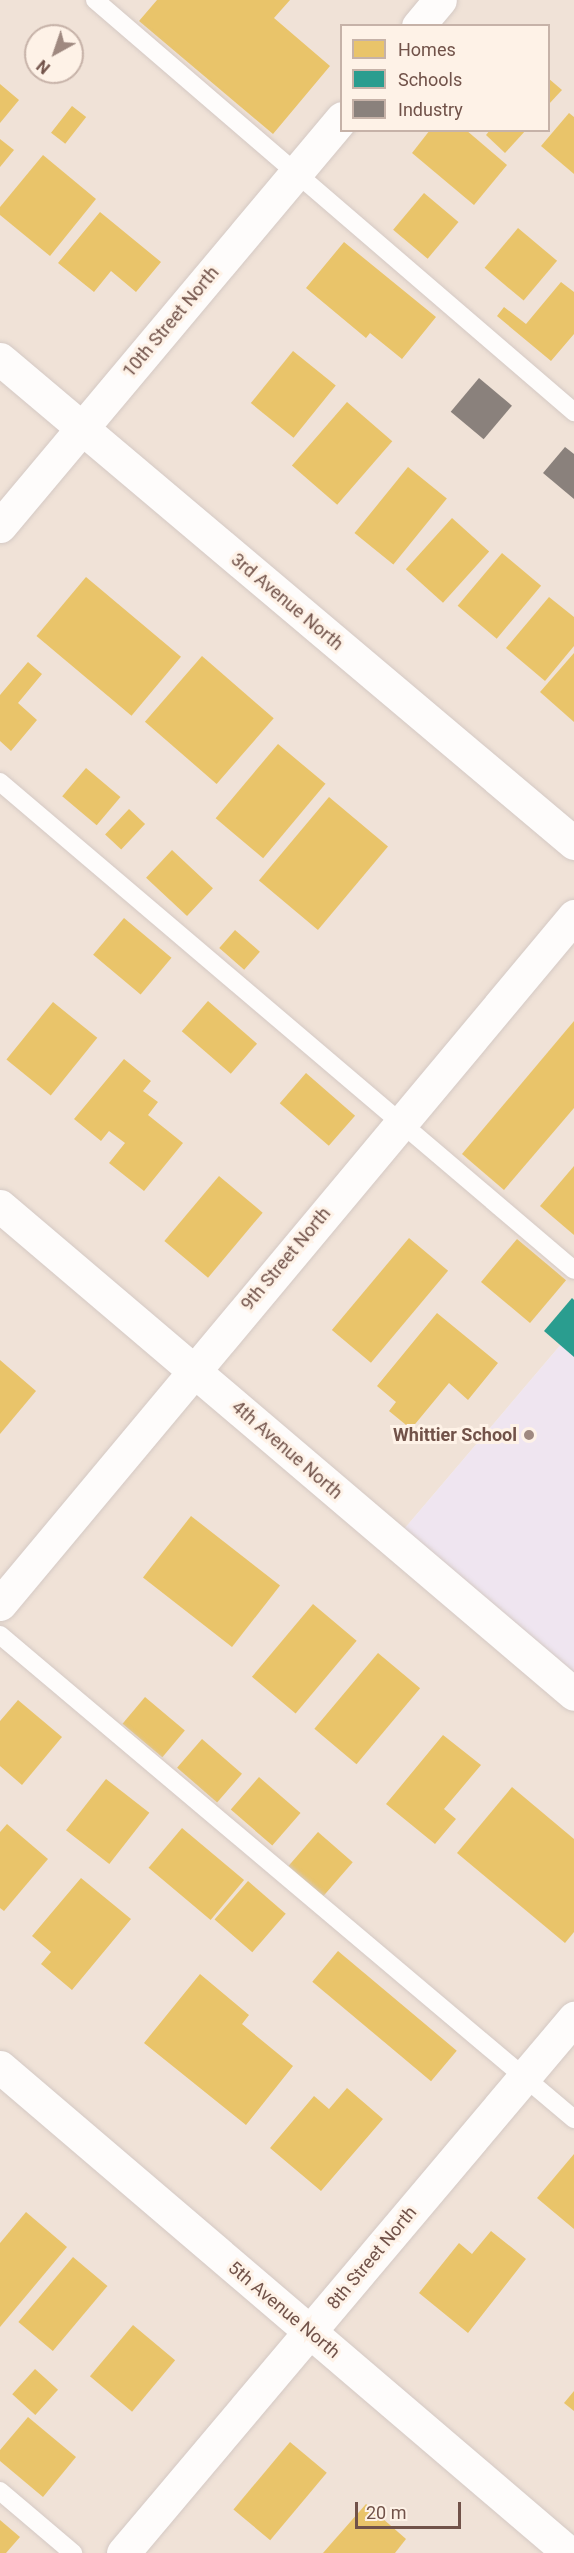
<!DOCTYPE html>
<style>
body{margin:0}
#map{position:relative;width:574px;height:2553px;overflow:hidden;background:#f5eee7;font-family:Roboto,sans-serif}
div>[style]{position:absolute}
.residential>*{inset:0;background:#f0e2d7}
.education>*{inset:0;background:#efe5f0}
.homes>*{inset:0;background:#e9c46a;transform-origin:0 0}
.schools>*{inset:0;background:#2a9d8f}
.industry>*{inset:0;background:#8a817c;transform-origin:0 0}
.roads{filter:drop-shadow(0 0 2px #d4c9c4) drop-shadow(0 0 2px #d4c9c4)}
.lane>*{height:18px;margin:-9px;padding:0 9px;transform-origin:9px;border-radius:9px;background:#fefcfb}
.street>*{height:33px;margin:-16.5px;padding:0 16.5px;transform-origin:16.5px;border-radius:16.5px;background:#fefcfb}
.secondary>*{height:33px;margin:-16.5px;padding:0 16.5px;transform-origin:16.5px;border-radius:16.5px;background:#fefcfb}
.dots>*{width:16px;height:16px;translate:-50% -50%;box-sizing:border-box;border:3px solid #fef2e7;border-radius:50%}
span{translate:-50% -50%;white-space:nowrap;text-align:center;line-height:1.15;-webkit-text-stroke:6px #fef2e7;paint-order:stroke}
.street-label{font-size:18px;color:#715249}
.poi-label{font-size:18px;color:#715249;font-weight:700}
.right{translate:-100% -50%;text-align:right}
.legend{position:absolute;left:340px;top:24px;width:210px;height:108px;box-sizing:border-box;background:#fef2e7;border:2px solid #c6b2a8;margin:0;padding:8px 10px;list-style:none;font-size:18px;color:#715249}
.legend li{display:flex;align-items:center;gap:12px;height:30px}
.legend b{width:30px;border:2px solid #c6b2a8}
.north{position:absolute;left:24px;top:24px;width:60px;height:60px;box-sizing:border-box;background:#fef2e7;border:2px solid #c6b2a8;border-radius:50%;rotate:220deg;font-size:16px;font-weight:700;line-height:24px;text-align:center;color:#715249}
.north::after{content:'';display:block;margin:auto;width:21px;height:27px;background:#9f8980;clip-path:polygon(50% 0,100% 100%,50% 72%,0 100%)}
.scale{position:absolute;left:355px;top:2502px;width:106px;height:27px;box-sizing:border-box;border:3px solid #715249;border-top:0;padding-left:8px;font-size:18px;line-height:21px;white-space:nowrap;color:#715249;-webkit-text-stroke:4px #fef2e7;paint-order:stroke}
</style>
<div id="map">
<div class="residential">
<i style="clip-path:polygon(evenodd,0 0,574px 0,574px 1329px,394px 1541px,574px 1694px,574px 2553px,0 2553px,0 0,342px 26px,548px 26px,548px 130px,342px 130px,342px 26px,0 0,36px 36px,72px 36px,72px 72px,36px 72px,36px 36px)"></i>
</div>
<div class="education">
<i style="clip-path:polygon(574px 1329px,574px 1694px,394px 1541px)"></i>
</div>
<div class="homes">
<i style="clip-path:polygon(157px 0,290px 0,274px 18px,330px 66px,273px 134px,139px 21px)"></i>
<i style="clip-path:polygon(548px 78px,562px 90px,548px 105px)"></i>
<i style="clip-path:polygon(0 84px,19px 100px,0 123px)"></i>
<i style="left:72px;top:106px;width:18px;height:34px;rotate:38deg"></i>
<i style="clip-path:polygon(569px 113px,574px 117px,574px 174px,541px 146px)"></i>
<i style="clip-path:polygon(430px 130px,466px 130px,507px 165px,474px 205px,412px 153px)"></i>
<i style="clip-path:polygon(490px 130px,526px 130px,505px 153px,486px 135px)"></i>
<i style="clip-path:polygon(0 139px,14px 150px,0 167px)"></i>
<i style="clip-path:polygon(43px 155px,96px 199px,50px 256px,0 215px,0 207px)"></i>
<i style="left:424px;top:193px;width:45px;height:48px;rotate:40deg"></i>
<i style="clip-path:polygon(100px 212px,161px 262px,136px 292px,111px 271px,94px 292px,58px 263px)"></i>
<i style="left:518px;top:228px;width:51px;height:52px;rotate:40deg"></i>
<i style="clip-path:polygon(344px 242px,436px 317px,402px 359px,370px 333px,366px 338px,306px 288px)"></i>
<i style="clip-path:polygon(561px 282px,574px 292px,574px 334px,551px 361px,497px 316px,504px 307px,526px 324px)"></i>
<i style="left:293px;top:351px;width:55px;height:67px;rotate:39deg"></i>
<i style="left:347px;top:402px;width:60px;height:84px;rotate:41deg"></i>
<i style="left:408px;top:467px;width:50px;height:85px;rotate:39deg"></i>
<i style="left:452px;top:518px;width:50px;height:69px;rotate:42deg"></i>
<i style="left:502px;top:553px;width:51px;height:69px;rotate:40deg"></i>
<i style="left:86px;top:577px;width:124px;height:77px;rotate:40deg"></i>
<i style="clip-path:polygon(549px 597px,574px 617px,574px 646px,545px 681px,506px 648px)"></i>
<i style="clip-path:polygon(574px 653px,574px 722px,540px 692px)"></i>
<i style="left:202px;top:656px;width:95px;height:87px;rotate:41deg"></i>
<i style="clip-path:polygon(28px 662px,42px 674px,18px 703px,37px 720px,11px 751px,0 741px,0 695px)"></i>
<i style="left:278px;top:744px;width:62px;height:97px;rotate:40deg"></i>
<i style="left:86px;top:768px;width:45px;height:37px;rotate:40deg"></i>
<i style="left:329px;top:797px;width:77px;height:109px;rotate:40deg"></i>
<i style="left:129px;top:809px;width:22px;height:35px;rotate:43deg"></i>
<i style="left:172px;top:850px;width:56px;height:38px;rotate:43deg"></i>
<i style="left:124px;top:918px;width:62px;height:48px;rotate:40deg"></i>
<i style="left:235px;top:930px;width:33px;height:24px;rotate:41deg"></i>
<i style="left:208px;top:1001px;width:65px;height:40px;rotate:41deg"></i>
<i style="left:53px;top:1002px;width:57px;height:74px;rotate:39deg"></i>
<i style="clip-path:polygon(574px 1021px,574px 1108px,504px 1190px,462px 1154px)"></i>
<i style="clip-path:polygon(124px 1059px,151px 1081px,143px 1091px,158px 1102px,148px 1115px,183px 1143px,144px 1191px,109px 1163px,125px 1143px,109px 1131px,101px 1141px,74px 1119px)"></i>
<i style="left:306px;top:1073px;width:65px;height:40px;rotate:41deg"></i>
<i style="clip-path:polygon(574px 1166px,574px 1235px,540px 1206px)"></i>
<i style="left:219px;top:1176px;width:57px;height:85px;rotate:40deg"></i>
<i style="left:409px;top:1238px;width:51px;height:120px;rotate:40deg"></i>
<i style="left:517px;top:1239px;width:64px;height:56px;rotate:40deg"></i>
<i style="clip-path:polygon(437px 1313px,498px 1363px,468px 1400px,449px 1383px,411px 1429px,389px 1411px,396px 1402px,377px 1386px)"></i>
<i style="clip-path:polygon(0 1360px,36px 1391px,0 1434px)"></i>
<i style="left:191px;top:1516px;width:113px;height:78px;rotate:38deg"></i>
<i style="left:313px;top:1604px;width:57px;height:95px;rotate:40deg"></i>
<i style="left:378px;top:1653px;width:55px;height:99px;rotate:40deg"></i>
<i style="left:145px;top:1697px;width:52px;height:35px;rotate:40deg"></i>
<i style="clip-path:polygon(18px 1700px,62px 1737px,22px 1785px,0 1766px,0 1721px)"></i>
<i style="clip-path:polygon(443px 1735px,481px 1765px,444px 1809px,456px 1819px,435px 1844px,386px 1804px)"></i>
<i style="left:202px;top:1739px;width:53px;height:38px;rotate:41deg"></i>
<i style="left:259px;top:1777px;width:55px;height:43px;rotate:41deg"></i>
<i style="left:106px;top:1779px;width:55px;height:65px;rotate:38deg"></i>
<i style="clip-path:polygon(512px 1787px,574px 1839px,574px 1932px,565px 1943px,457px 1853px)"></i>
<i style="clip-path:polygon(7px 1824px,48px 1859px,4px 1911px,0 1908px,0 1832px)"></i>
<i style="left:182px;top:1828px;width:81px;height:52px;rotate:40deg"></i>
<i style="left:318px;top:1832px;width:46px;height:45px;rotate:41deg"></i>
<i style="clip-path:polygon(81px 1878px,131px 1919px,72px 1990px,41px 1964px,51px 1952px,32px 1936px)"></i>
<i style="left:248px;top:1881px;width:50px;height:51px;rotate:41deg"></i>
<i style="left:338px;top:1951px;width:155px;height:40px;rotate:40deg"></i>
<i style="clip-path:polygon(200px 1974px,249px 2015px,242px 2024px,293px 2066px,246px 2125px,144px 2043px)"></i>
<i style="clip-path:polygon(347px 2088px,383px 2119px,321px 2191px,270px 2148px,314px 2096px,329px 2109px)"></i>
<i style="clip-path:polygon(574px 2154px,574px 2229px,537px 2198px)"></i>
<i style="clip-path:polygon(26px 2212px,67px 2247px,0 2327px,0 2243px)"></i>
<i style="clip-path:polygon(491px 2231px,526px 2259px,468px 2333px,419px 2293px,459px 2243px,472px 2254px)"></i>
<i style="left:73px;top:2257px;width:45px;height:85px;rotate:40deg"></i>
<i style="left:133px;top:2325px;width:55px;height:67px;rotate:40deg"></i>
<i style="left:35px;top:2369px;width:31px;height:34px;rotate:42deg"></i>
<i style="clip-path:polygon(574px 2391px,574px 2411px,564px 2403px)"></i>
<i style="clip-path:polygon(28px 2417px,76px 2457px,43px 2497px,0 2461px,0 2450px)"></i>
<i style="left:290px;top:2442px;width:48px;height:88px;rotate:40deg"></i>
<i style="clip-path:polygon(366px 2504px,406px 2539px,395px 2553px,323px 2553px)"></i>
<i style="clip-path:polygon(0 2520px,20px 2537px,6px 2553px,0 2553px)"></i>
</div>
<div class="schools">
<i style="clip-path:polygon(572px 1298px,574px 1300px,574px 1357px,544px 1331px)"></i>
</div>
<div class="industry">
<i style="left:479px;top:378px;width:43px;height:44px;rotate:40deg"></i>
<i style="clip-path:polygon(565px 447px,574px 454px,574px 499px,543px 473px)"></i>
</div>
<div class="roads">
<div class="lane">
<i style="left:95px;top:0;width:632px;rotate:40.7deg"></i>
<i style="left:0;top:782px;width:753px;rotate:40.37deg"></i>
<i style="left:0;top:1635px;width:751px;rotate:40.14deg"></i>
<i style="left:0;top:2491px;width:96px;rotate:40.3deg"></i>
</div>
<div class="street">
<i style="left:418px;top:26px;width:34px;rotate:-50deg"></i>
<i style="left:0;top:359px;width:751px;rotate:40.14deg"></i>
<i style="left:0;top:526px;width:532px;rotate:-50.03deg"></i>
<i style="left:0;top:1206px;width:753px;rotate:40.37deg"></i>
<i style="left:0;top:2067px;width:748px;rotate:40.5deg"></i>
<i style="left:123px;top:2553px;width:700px;rotate:-49.87deg"></i>
</div>
<div class="secondary">
<i style="left:0;top:1604px;width:896px;rotate:-50.16deg"></i>
</div>
</div>
<div class="dots">
<i style="left:529px;top:1435px;background:#9f8980"></i>
</div>
<div class="street-label">
<span style="left:171px;top:322px;rotate:-50deg">10th Street North</span>
<span style="left:287px;top:602px;rotate:40deg">3rd Avenue North</span>
<span style="left:286px;top:1259px;rotate:-50deg">9th Street North</span>
<span style="left:287px;top:1450px;rotate:41deg">4th Avenue North</span>
<span style="left:372px;top:2258px;rotate:-50deg">8th Street North</span>
<span style="left:284px;top:2310px;rotate:40deg">5th Avenue North</span>
</div>
<div class="poi-label">
<span class="right" style="left:517px;top:1435px">Whittier School</span>
</div>
<ul class="legend">
<li><b style="height:16px;background:#e9c46a"></b>Homes</li>
<li><b style="height:16px;background:#2a9d8f"></b>Schools</li>
<li><b style="height:16px;background:#8a817c"></b>Industry</li>
</ul>
<div class="north">N</div>
<div class="scale">20 m</div>
</div>
